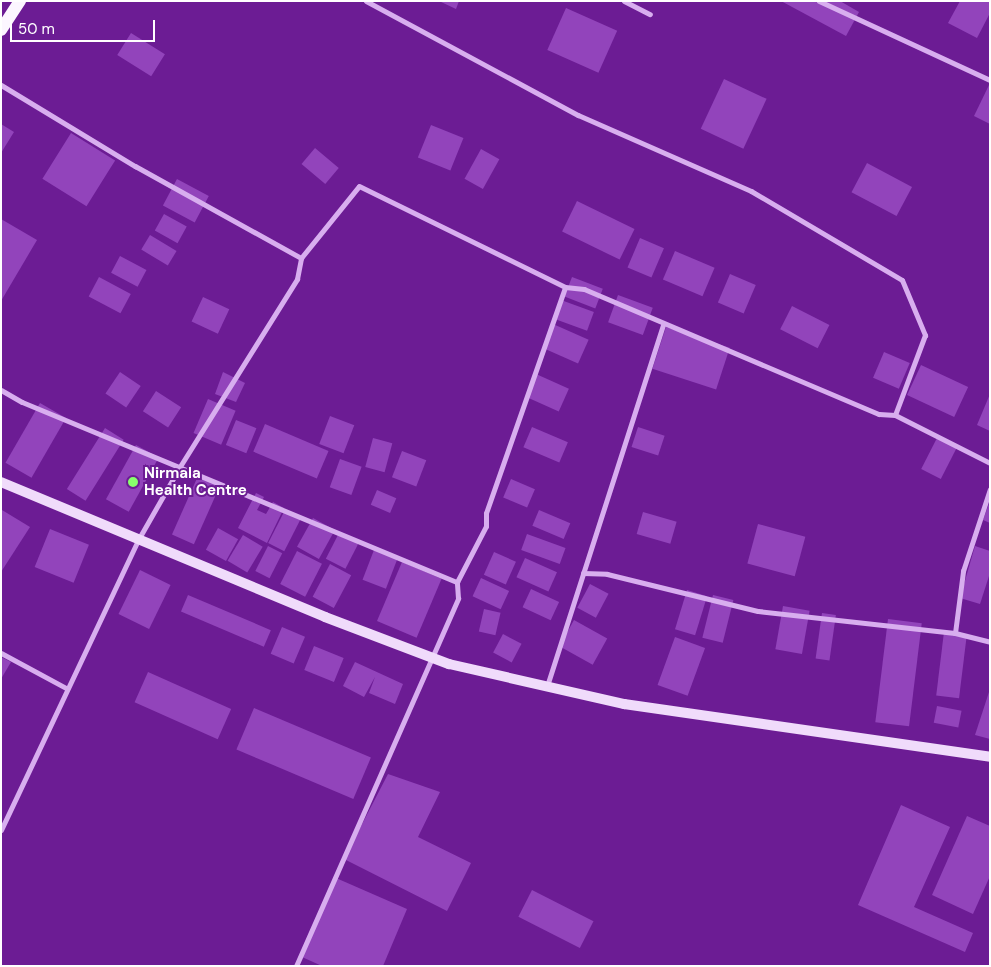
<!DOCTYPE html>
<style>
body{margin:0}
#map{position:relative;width:991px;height:967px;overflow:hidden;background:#6c1c94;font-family:"DM Sans",sans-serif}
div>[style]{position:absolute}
.building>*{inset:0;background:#9244bb;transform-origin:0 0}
.street>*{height:5px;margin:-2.5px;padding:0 2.5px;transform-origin:2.5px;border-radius:2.5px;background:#d8aeef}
.secondary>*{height:10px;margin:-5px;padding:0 5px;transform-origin:5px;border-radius:5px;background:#f0dbfb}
.primary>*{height:12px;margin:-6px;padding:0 6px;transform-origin:6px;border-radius:6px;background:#fcf6ff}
.dots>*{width:14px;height:14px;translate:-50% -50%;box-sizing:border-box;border:2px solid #6c1c94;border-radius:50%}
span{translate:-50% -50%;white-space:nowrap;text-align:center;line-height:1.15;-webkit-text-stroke:4px #6c1c94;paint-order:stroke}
.poi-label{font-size:15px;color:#fff;font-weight:700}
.left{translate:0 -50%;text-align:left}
.frame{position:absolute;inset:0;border:2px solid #fff;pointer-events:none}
.scale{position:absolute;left:10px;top:20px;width:145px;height:22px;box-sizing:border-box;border:2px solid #fff;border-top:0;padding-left:6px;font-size:15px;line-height:18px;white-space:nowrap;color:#fff;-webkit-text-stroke:4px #6c1c94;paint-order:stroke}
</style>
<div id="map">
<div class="building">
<i style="clip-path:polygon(439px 1px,459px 1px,456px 9px)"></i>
<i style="clip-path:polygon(781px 1px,840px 1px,859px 12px,846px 36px)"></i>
<i style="clip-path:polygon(960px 1px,990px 1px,990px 13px,977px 38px,948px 23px)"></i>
<i style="left:566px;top:8px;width:56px;height:46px;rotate:24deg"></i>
<i style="left:131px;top:33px;width:40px;height:26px;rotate:32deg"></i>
<i style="left:724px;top:79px;width:47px;height:55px;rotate:25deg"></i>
<i style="clip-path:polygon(990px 83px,990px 124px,974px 116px)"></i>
<i style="clip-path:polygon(1px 124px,14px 132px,1px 153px)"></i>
<i style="left:431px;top:125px;width:35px;height:35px;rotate:22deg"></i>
<i style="left:71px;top:133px;width:52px;height:54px;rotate:32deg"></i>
<i style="left:315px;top:148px;width:31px;height:21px;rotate:40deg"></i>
<i style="left:481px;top:149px;width:21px;height:34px;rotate:29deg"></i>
<i style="left:867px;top:163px;width:51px;height:33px;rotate:28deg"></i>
<i style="left:177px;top:179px;width:36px;height:30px;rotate:28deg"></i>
<i style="left:577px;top:201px;width:64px;height:34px;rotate:26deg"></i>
<i style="left:164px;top:214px;width:26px;height:19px;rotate:29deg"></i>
<i style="clip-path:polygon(1px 219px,37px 240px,1px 301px)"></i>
<i style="left:150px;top:235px;width:31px;height:17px;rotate:31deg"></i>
<i style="left:640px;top:238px;width:26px;height:32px;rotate:23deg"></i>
<i style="left:675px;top:251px;width:43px;height:31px;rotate:23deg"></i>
<i style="left:120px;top:256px;width:30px;height:19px;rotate:28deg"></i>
<i style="left:730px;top:274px;width:28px;height:31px;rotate:23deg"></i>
<i style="left:99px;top:277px;width:36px;height:22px;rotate:28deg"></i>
<i style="left:572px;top:277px;width:33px;height:21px;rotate:21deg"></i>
<i style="left:618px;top:295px;width:37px;height:29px;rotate:20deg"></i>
<i style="left:203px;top:297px;width:29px;height:27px;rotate:25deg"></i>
<i style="left:561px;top:300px;width:35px;height:20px;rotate:20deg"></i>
<i style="left:792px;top:306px;width:42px;height:26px;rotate:27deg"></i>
<i style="left:553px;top:324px;width:39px;height:26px;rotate:24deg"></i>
<i style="left:666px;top:327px;width:67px;height:44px;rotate:18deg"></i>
<i style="left:884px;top:352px;width:28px;height:28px;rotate:23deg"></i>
<i style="left:921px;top:365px;width:52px;height:33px;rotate:25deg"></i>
<i style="left:120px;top:372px;width:25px;height:26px;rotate:34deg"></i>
<i style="clip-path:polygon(223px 372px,245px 383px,236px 402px,215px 394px)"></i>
<i style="left:536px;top:374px;width:36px;height:25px;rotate:24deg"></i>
<i style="left:156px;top:391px;width:30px;height:24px;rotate:33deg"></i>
<i style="clip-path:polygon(990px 394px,990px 431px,977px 425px)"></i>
<i style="left:208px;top:399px;width:30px;height:37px;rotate:23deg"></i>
<i style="left:40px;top:403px;width:30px;height:69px;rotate:30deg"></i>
<i style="left:330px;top:416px;width:26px;height:30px;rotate:21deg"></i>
<i style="left:236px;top:420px;width:22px;height:27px;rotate:22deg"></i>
<i style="left:265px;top:424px;width:69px;height:30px;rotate:23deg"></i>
<i style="left:532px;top:427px;width:39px;height:22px;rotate:23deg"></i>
<i style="left:638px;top:427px;width:28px;height:21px;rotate:18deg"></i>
<i style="left:105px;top:428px;width:22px;height:72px;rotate:32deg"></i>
<i style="left:938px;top:436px;width:22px;height:37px;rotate:27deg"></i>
<i style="left:373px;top:438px;width:20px;height:30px;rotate:15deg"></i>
<i style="left:136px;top:445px;width:26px;height:62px;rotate:29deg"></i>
<i style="left:402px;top:451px;width:26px;height:28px;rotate:21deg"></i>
<i style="left:340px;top:459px;width:23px;height:30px;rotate:20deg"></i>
<i style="left:198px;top:476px;width:24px;height:64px;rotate:24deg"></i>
<i style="left:511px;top:479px;width:26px;height:20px;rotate:23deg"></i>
<i style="left:377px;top:490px;width:21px;height:16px;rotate:23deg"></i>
<i style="clip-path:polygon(256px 493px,264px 497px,257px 510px,266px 514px,273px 502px,284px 508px,267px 543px,238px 528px)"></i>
<i style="clip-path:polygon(990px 501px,990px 523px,983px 520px)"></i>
<i style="clip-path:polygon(2px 510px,30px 527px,1px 572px,1px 512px)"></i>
<i style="left:285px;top:510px;width:18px;height:37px;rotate:27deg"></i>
<i style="left:539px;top:510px;width:34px;height:17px;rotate:23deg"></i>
<i style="left:643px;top:512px;width:35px;height:23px;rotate:16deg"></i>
<i style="left:313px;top:518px;width:25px;height:33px;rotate:29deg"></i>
<i style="left:758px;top:524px;width:49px;height:41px;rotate:15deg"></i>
<i style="left:218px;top:528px;width:23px;height:25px;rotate:29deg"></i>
<i style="left:50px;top:529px;width:42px;height:41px;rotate:22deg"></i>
<i style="left:339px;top:533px;width:22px;height:29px;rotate:27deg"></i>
<i style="left:527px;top:534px;width:41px;height:17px;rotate:20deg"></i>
<i style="left:243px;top:535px;width:23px;height:30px;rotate:31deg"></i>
<i style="left:268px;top:546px;width:16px;height:28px;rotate:27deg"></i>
<i style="clip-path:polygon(975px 546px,990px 551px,990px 573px,980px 604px,960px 598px)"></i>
<i style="left:374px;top:550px;width:25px;height:32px;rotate:21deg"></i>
<i style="left:297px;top:551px;width:28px;height:37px;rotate:27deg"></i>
<i style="left:494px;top:552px;width:24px;height:25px;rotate:24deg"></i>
<i style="left:525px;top:558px;width:35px;height:21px;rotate:24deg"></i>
<i style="left:402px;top:562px;width:43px;height:64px;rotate:23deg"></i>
<i style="left:330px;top:564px;width:24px;height:37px;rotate:28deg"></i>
<i style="left:140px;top:570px;width:34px;height:49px;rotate:26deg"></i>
<i style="left:481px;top:578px;width:31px;height:20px;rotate:25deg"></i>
<i style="left:590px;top:584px;width:21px;height:27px;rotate:28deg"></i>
<i style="left:531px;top:589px;width:31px;height:20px;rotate:25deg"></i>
<i style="left:687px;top:590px;width:21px;height:41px;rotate:17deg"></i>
<i style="left:188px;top:595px;width:90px;height:18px;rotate:23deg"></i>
<i style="left:713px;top:595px;width:21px;height:44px;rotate:14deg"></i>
<i style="left:783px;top:606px;width:27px;height:44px;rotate:10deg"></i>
<i style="left:484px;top:609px;width:17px;height:23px;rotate:13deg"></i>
<i style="left:822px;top:613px;width:14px;height:46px;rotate:8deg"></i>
<i style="left:888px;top:619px;width:34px;height:104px;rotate:7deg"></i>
<i style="left:574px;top:620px;width:38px;height:30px;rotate:29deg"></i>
<i style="left:282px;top:627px;width:25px;height:29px;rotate:23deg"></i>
<i style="left:944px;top:632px;width:23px;height:64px;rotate:7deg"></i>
<i style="left:503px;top:634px;width:21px;height:21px;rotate:28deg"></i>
<i style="left:675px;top:637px;width:32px;height:51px;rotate:20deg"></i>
<i style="left:314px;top:646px;width:32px;height:26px;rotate:22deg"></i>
<i style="clip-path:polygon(1px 657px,11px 662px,1px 679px)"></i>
<i style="clip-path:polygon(355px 662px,403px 684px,395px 704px,369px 693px,375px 677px,364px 697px,343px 686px)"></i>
<i style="left:148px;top:672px;width:91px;height:33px;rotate:24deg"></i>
<i style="clip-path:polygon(990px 689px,990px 739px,975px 735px)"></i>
<i style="left:937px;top:706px;width:25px;height:17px;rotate:11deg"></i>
<i style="left:254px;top:708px;width:127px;height:45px;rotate:23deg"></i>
<i style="clip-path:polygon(388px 774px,440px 792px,418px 837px,471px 863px,447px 911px,344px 859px)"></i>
<i style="clip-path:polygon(901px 805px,950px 827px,914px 907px,973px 933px,965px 952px,858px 905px)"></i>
<i style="clip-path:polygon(967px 816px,990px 826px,990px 876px,973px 914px,932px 895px)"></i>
<i style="clip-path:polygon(336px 878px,407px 909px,383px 966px,322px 966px,302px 957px)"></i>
<i style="left:532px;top:890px;width:69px;height:30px;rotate:27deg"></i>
</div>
<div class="street">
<i style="left:366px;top:1px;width:241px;rotate:28.3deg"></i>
<i style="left:578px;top:115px;width:189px;rotate:23.7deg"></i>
<i style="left:751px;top:191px;width:175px;rotate:30.5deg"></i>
<i style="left:902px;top:280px;width:60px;rotate:67.3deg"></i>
<i style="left:925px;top:335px;width:85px;rotate:110.6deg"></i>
<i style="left:624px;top:1px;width:29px;rotate:27deg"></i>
<i style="left:819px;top:1px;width:188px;rotate:24.8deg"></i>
<i style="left:1px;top:85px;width:157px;rotate:31.2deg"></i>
<i style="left:135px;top:166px;width:190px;rotate:29deg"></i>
<i style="left:1px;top:390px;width:24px;rotate:30deg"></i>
<i style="left:22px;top:402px;width:471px;rotate:22.5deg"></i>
<i style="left:583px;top:573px;width:24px;rotate:2deg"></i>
<i style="left:607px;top:574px;width:155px;rotate:13.8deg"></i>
<i style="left:758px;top:611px;width:198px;rotate:6.4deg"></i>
<i style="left:955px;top:633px;width:36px;rotate:14deg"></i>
<i style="left:955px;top:633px;width:63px;rotate:-82.6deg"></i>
<i style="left:963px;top:571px;width:86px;rotate:-71.8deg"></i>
<i style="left:1px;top:653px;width:74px;rotate:28.3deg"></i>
<i style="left:547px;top:686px;width:379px;rotate:-72.2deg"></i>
<i style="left:1px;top:830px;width:321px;rotate:-64.7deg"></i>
<i style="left:138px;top:540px;width:83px;rotate:-60.3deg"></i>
<i style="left:179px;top:468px;width:223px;rotate:-58deg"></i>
<i style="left:297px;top:279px;width:21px;rotate:-79deg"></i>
<i style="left:301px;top:258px;width:92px;rotate:-51.1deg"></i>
<i style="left:359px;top:186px;width:229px;rotate:26.1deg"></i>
<i style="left:565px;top:287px;width:19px;rotate:6deg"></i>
<i style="left:584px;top:289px;width:320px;rotate:23deg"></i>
<i style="left:879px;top:414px;width:16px;rotate:4deg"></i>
<i style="left:895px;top:415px;width:106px;rotate:26.8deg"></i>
<i style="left:296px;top:966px;width:402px;rotate:-66.2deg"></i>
<i style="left:458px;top:598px;width:16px;rotate:-94deg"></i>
<i style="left:457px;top:582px;width:63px;rotate:-62.6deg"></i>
<i style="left:486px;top:526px;width:13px;rotate:-90deg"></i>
<i style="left:486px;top:513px;width:239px;rotate:-70.7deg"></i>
</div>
<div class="secondary">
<i style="left:1px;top:482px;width:351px;rotate:22.6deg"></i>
<i style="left:325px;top:617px;width:133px;rotate:20.8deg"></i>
<i style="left:449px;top:664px;width:180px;rotate:12.9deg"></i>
<i style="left:624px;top:704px;width:370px;rotate:8.2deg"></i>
</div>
<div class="primary">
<i style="left:1px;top:30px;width:35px;rotate:-57deg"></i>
</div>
<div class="dots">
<i style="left:133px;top:482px;background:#88ff6c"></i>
</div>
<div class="poi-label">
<span class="left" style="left:144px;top:482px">Nirmala<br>Health Centre</span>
</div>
<div class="frame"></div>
<div class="scale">50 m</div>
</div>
